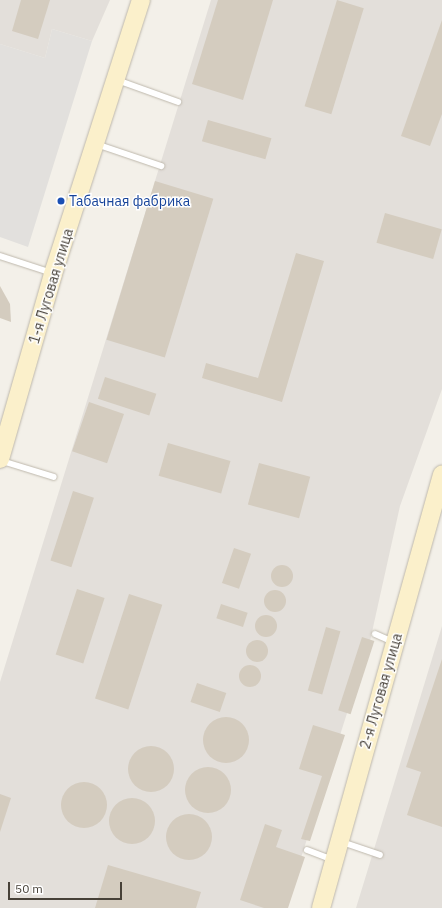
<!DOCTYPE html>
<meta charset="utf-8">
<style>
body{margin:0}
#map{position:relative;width:442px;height:908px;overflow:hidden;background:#f3f0e9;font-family:"IBM Plex Sans",sans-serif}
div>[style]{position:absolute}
.industrial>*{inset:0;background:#e3dfda}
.parking>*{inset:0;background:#e2e0dd}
.building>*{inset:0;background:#d4ccbf;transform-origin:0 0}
.round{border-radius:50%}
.roads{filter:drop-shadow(0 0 1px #beb8ac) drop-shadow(0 0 1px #beb8ac)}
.service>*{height:6px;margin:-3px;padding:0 3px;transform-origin:3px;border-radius:3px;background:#fff}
.secondary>*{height:18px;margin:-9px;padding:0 9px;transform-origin:9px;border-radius:9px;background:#fbf0cb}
.dots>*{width:11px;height:11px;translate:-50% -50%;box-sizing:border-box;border:2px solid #fff;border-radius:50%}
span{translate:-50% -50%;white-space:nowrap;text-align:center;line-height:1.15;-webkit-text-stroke:3px #fff;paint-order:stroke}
.transit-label{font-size:14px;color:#164399}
.left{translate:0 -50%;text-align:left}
.street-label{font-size:14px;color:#474138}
.scale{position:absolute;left:8px;top:882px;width:114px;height:18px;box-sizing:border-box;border:2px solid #474138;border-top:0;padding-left:5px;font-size:12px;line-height:14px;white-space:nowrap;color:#474138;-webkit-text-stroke:3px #fff;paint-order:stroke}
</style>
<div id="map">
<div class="industrial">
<i style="clip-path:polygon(0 0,110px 0,92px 41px,52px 29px,45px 58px,0 44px)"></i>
<i style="clip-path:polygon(211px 0,442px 0,442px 389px,400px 506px,370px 641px,285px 908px,0 908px,0 682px)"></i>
<i style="clip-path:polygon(442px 626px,442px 908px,356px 908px,368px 869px)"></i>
</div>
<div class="parking">
<i style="clip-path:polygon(52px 29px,92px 41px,28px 247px,0 237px,0 44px,45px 58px)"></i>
</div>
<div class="building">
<i style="clip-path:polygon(21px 0,50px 0,38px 39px,12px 31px)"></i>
<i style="clip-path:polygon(218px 0,273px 0,243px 100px,192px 84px)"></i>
<i style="left:337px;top:0;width:28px;height:111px;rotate:17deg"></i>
<i style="clip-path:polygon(442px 20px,442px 114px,430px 146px,401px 136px)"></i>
<i style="left:208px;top:120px;width:66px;height:22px;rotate:16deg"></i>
<i style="left:155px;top:181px;width:61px;height:166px;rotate:17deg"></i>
<i style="left:385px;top:213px;width:59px;height:31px;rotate:16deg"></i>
<i style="clip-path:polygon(296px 253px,324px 261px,282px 402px,202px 378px,206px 363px,258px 378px)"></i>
<i style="clip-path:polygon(0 286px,10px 304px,11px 322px,0 318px)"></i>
<i style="left:105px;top:377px;width:54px;height:23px;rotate:18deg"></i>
<i style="left:89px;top:402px;width:37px;height:52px;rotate:19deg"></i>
<i style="left:168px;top:443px;width:65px;height:34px;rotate:16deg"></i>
<i style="left:259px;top:463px;width:53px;height:43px;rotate:15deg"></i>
<i style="left:73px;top:491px;width:22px;height:73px;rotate:18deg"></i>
<i style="left:234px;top:548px;width:18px;height:37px;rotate:19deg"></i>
<i class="round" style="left:271px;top:565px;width:22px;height:22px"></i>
<i style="left:77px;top:589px;width:29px;height:69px;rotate:18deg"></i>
<i class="round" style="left:264px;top:590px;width:22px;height:22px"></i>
<i style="left:129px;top:594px;width:35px;height:110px;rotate:18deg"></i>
<i style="left:221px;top:604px;width:28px;height:15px;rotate:18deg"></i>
<i class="round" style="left:255px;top:615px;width:22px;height:22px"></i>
<i style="left:326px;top:627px;width:15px;height:66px;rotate:16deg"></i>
<i style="left:362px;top:637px;width:13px;height:77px;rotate:18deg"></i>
<i class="round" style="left:246px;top:640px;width:22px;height:22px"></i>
<i style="clip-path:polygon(442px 659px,442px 827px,407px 815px,421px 772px,406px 767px)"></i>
<i class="round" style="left:239px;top:665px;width:22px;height:22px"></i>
<i style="left:197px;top:683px;width:31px;height:20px;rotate:19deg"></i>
<i class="round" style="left:203px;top:717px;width:46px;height:46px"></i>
<i style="clip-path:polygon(313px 725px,345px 735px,310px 841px,301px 839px,322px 776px,299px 769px)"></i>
<i class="round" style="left:128px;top:746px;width:46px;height:46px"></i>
<i class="round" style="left:185px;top:767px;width:46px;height:46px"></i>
<i class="round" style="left:61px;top:782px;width:46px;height:46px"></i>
<i style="clip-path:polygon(0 794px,11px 798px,0 832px)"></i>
<i class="round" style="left:109px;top:798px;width:46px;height:46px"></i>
<i class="round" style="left:166px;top:814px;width:46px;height:46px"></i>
<i style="clip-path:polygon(265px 824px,282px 830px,276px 847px,305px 857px,288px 908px,264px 908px,240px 900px)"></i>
<i style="clip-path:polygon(108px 865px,201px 892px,196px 908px,95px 908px)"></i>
</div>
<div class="roads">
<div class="service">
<i style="left:117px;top:80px;width:65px;rotate:19.8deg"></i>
<i style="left:96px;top:144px;width:69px;rotate:18.7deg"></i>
<i style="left:0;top:256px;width:55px;rotate:18.1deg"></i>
<i style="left:2px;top:461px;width:54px;rotate:17.1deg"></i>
<i style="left:375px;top:634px;width:20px;rotate:24deg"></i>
<i style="left:342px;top:842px;width:40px;rotate:18.9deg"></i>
<i style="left:307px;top:850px;width:28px;rotate:21deg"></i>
</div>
<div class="secondary">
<i style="left:0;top:459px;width:192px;rotate:-74deg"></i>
<i style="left:53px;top:274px;width:288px;rotate:-72.2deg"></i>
<i style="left:321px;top:908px;width:450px;rotate:-74.4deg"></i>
</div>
</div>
<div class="dots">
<i style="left:61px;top:201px;background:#1a4fb4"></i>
</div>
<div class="transit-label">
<span class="left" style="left:69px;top:201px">Табачная фабрика</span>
</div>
<div class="street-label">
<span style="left:51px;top:286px;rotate:-73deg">1-я Луговая улица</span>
<span style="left:381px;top:691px;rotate:-74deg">2-я Луговая улица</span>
</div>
<div class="scale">50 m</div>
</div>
